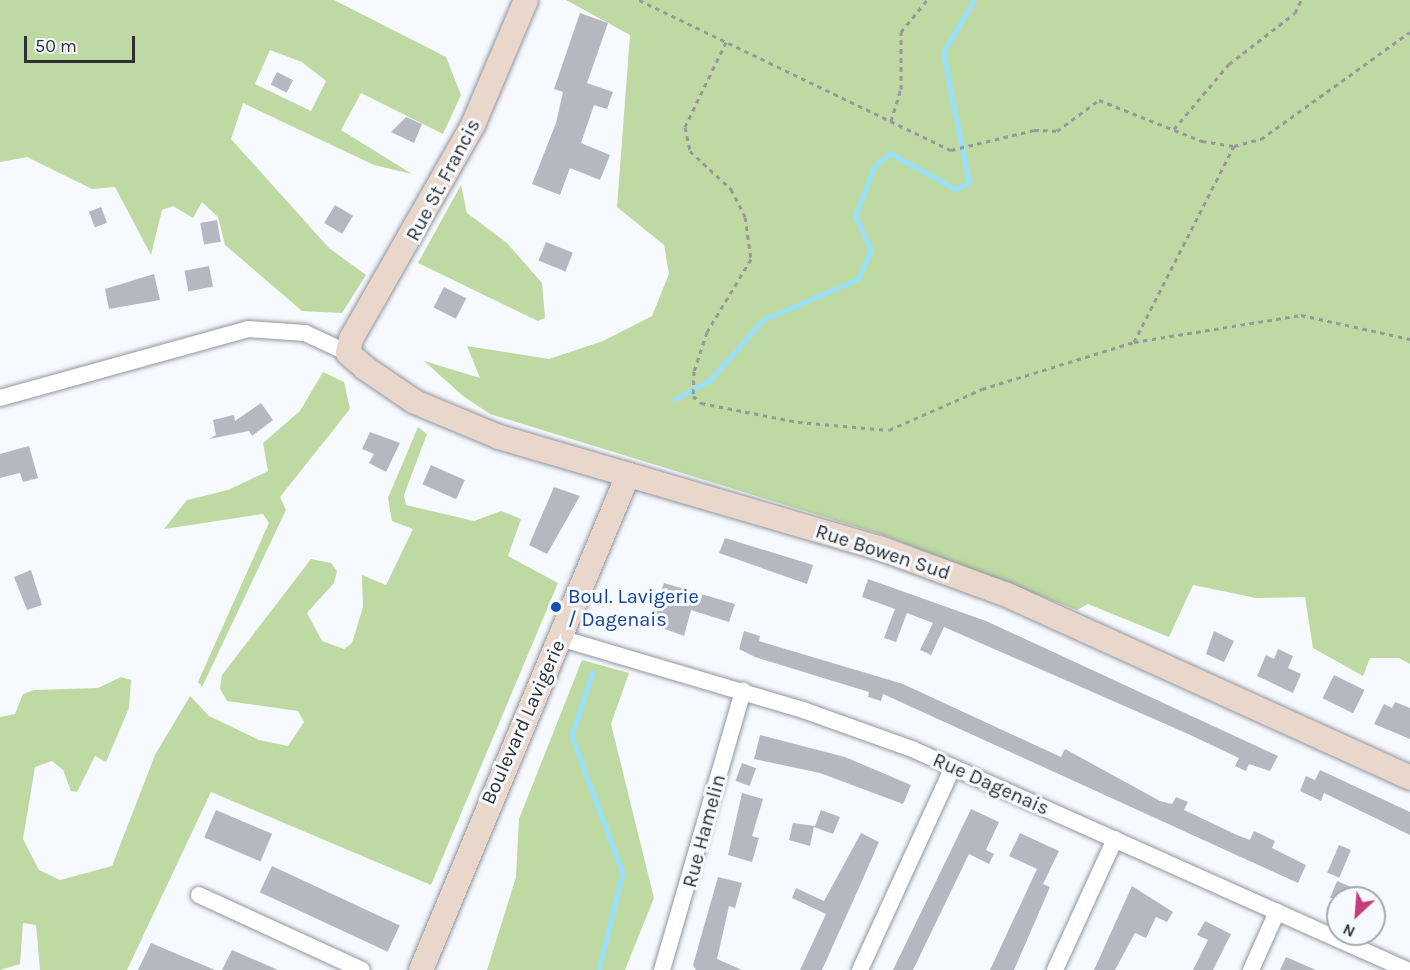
<!DOCTYPE html>
<style>
body{margin:0}
#map{position:relative;width:1410px;height:970px;overflow:hidden;background:#f6f9fe;font-family:Karla,sans-serif}
div>[style]{position:absolute}
.green>*{inset:0;background:#bfd9a3}
.stream>*{height:4.5px;margin:-2.25px;padding:0 2.25px;transform-origin:2.25px;border-radius:2.25px;background:#98e0f9}
.building>*{inset:0;background:#b4b9c1;transform-origin:0 0}
.path>*{height:3px;margin-top:-1.5px;transform-origin:0;background:repeating-linear-gradient(90deg,#96989c 0 4.5px,transparent 0 9px)}
.roads{filter:drop-shadow(0 0 2px #90959d) drop-shadow(0 0 2px #90959d)}
.street>*{height:16px;margin:-8px;padding:0 8px;transform-origin:8px;border-radius:8px;background:#fff}
.secondary>*{height:24px;margin:-12px;padding:0 12px;transform-origin:12px;border-radius:12px;background:#e9d7cc}
.dots>*{width:16px;height:16px;translate:-50% -50%;box-sizing:border-box;border:3px solid #f6f9fe;border-radius:50%}
span{translate:-50% -50%;white-space:nowrap;text-align:center;line-height:1.15;-webkit-text-stroke:6px #f6f9fe;paint-order:stroke}
.street-label{font-size:20px;color:#2e3033}
.transit-label{font-size:20px;color:#164399}
.left{translate:0 -50%;text-align:left}
.north{position:absolute;left:1326px;top:886px;width:60px;height:60px;box-sizing:border-box;background:#f6f9fe;border:2px solid #a6a9ad;border-radius:50%;rotate:206deg;font-size:16px;font-weight:700;line-height:24px;text-align:center;color:#2e3033}
.north::after{content:'';display:block;margin:auto;width:21px;height:27px;background:#c53d78;clip-path:polygon(50% 0,100% 100%,50% 72%,0 100%)}
.scale{position:absolute;left:24px;top:36px;width:111px;height:27px;box-sizing:border-box;border:3px solid #2e3033;border-top:0;padding-left:8px;font-size:18px;line-height:21px;white-space:nowrap;color:#2e3033;-webkit-text-stroke:4px #f6f9fe;paint-order:stroke}
</style>
<div id="map">
<div class="green">
<i style="clip-path:polygon(evenodd,0 0,334px 0,446px 57px,461px 95px,443px 134px,361px 93px,341px 130px,412px 174px,374px 165px,243px 103px,231px 139px,329px 248px,366px 275px,342px 313px,302px 311px,225px 245px,218px 217px,202px 202px,193px 218px,173px 206px,162px 210px,151px 255px,115px 187px,92px 189px,27px 157px,0 162px,0 0,270px 50px,302px 62px,326px 81px,311px 111px,255px 84px,270px 50px)"></i>
<i style="clip-path:polygon(566px 0,1410px 0,1410px 664px,1399px 658px,1370px 658px,1363px 676px,1313px 648px,1305px 597px,1256px 598px,1193px 585px,1169px 637px,1088px 604px,1077px 610px,880px 534px,490px 414px,463px 396px,424px 361px,480px 378px,467px 346px,549px 359px,603px 341px,652px 316px,669px 274px,664px 245px,617px 207px,630px 35px)"></i>
<i style="clip-path:polygon(461px 185px,467px 213px,507px 243px,542px 283px,545px 318px,538px 321px,418px 263px)"></i>
<i style="clip-path:polygon(323px 372px,344px 382px,350px 409px,280px 497px,286px 510px,202px 687px,198px 682px,269px 523px,263px 514px,164px 529px,187px 500px,228px 490px,268px 471px,263px 443px,300px 411px)"></i>
<i style="clip-path:polygon(418px 427px,427px 434px,404px 495px,406px 505px,474px 521px,501px 511px,521px 519px,508px 556px,558px 583px,431px 885px,211px 792px,127px 970px,40px 970px,36px 925px,23px 923px,20px 964px,0 970px,0 717px,15px 714px,23px 694px,34px 690px,98px 688px,121px 677px,131px 680px,129px 708px,106px 762px,95px 756px,77px 792px,71px 791px,63px 770px,52px 761px,35px 767px,23px 839px,39px 870px,60px 880px,112px 866px,155px 755px,190px 696px,209px 716px,259px 740px,288px 746px,304px 722px,298px 711px,227px 701px,220px 689px,222px 675px,311px 559px,331px 563px,337px 571px,334px 583px,307px 613px,322px 641px,344px 649px,352px 643px,363px 607px,362px 575px,386px 585px,413px 529px,392px 521px,388px 498px)"></i>
<i style="clip-path:polygon(582px 660px,629px 673px,611px 724px,654px 898px,625px 970px,487px 970px,516px 877px,519px 819px)"></i>
</div>
<div class="stream">
<i style="left:675px;top:399px;width:38px;rotate:-28deg"></i>
<i style="left:709px;top:381px;width:81px;rotate:-48.5deg"></i>
<i style="left:763px;top:320px;width:103px;rotate:-23.3deg"></i>
<i style="left:858px;top:279px;width:32px;rotate:-66deg"></i>
<i style="left:871px;top:250px;width:38px;rotate:-115deg"></i>
<i style="left:855px;top:216px;width:53px;rotate:-68.8deg"></i>
<i style="left:874px;top:167px;width:21px;rotate:-41deg"></i>
<i style="left:890px;top:153px;width:75px;rotate:28.6deg"></i>
<i style="left:956px;top:189px;width:14px;rotate:-25deg"></i>
<i style="left:969px;top:183px;width:133px;rotate:-101.3deg"></i>
<i style="left:943px;top:53px;width:61px;rotate:-59.7deg"></i>
<i style="left:593px;top:672px;width:67px;rotate:108.2deg"></i>
<i style="left:572px;top:736px;width:146px;rotate:69.6deg"></i>
<i style="left:623px;top:873px;width:100px;rotate:103.9deg"></i>
</div>
<div class="building">
<i style="clip-path:polygon(580px 13px,608px 23px,587px 83px,613px 92px,607px 109px,594px 105px,581px 143px,610px 155px,600px 180px,570px 168px,560px 195px,532px 184px,556px 123px,563px 92px,554px 89px)"></i>
<i style="left:277px;top:72px;width:18px;height:14px;rotate:27deg"></i>
<i style="clip-path:polygon(406px 117px,422px 124px,414px 143px,391px 132px)"></i>
<i style="left:335px;top:205px;width:21px;height:21px;rotate:31deg"></i>
<i style="left:101px;top:207px;width:17px;height:13px;rotate:69deg"></i>
<i style="left:217px;top:220px;width:22px;height:17px;rotate:80deg"></i>
<i style="left:546px;top:242px;width:29px;height:20px;rotate:22deg"></i>
<i style="left:209px;top:266px;width:21px;height:25px;rotate:79deg"></i>
<i style="clip-path:polygon(154px 274px,160px 300px,109px 309px,105px 289px)"></i>
<i style="left:444px;top:287px;width:25px;height:23px;rotate:27deg"></i>
<i style="clip-path:polygon(261px 403px,273px 420px,252px 436px,249px 431px,209px 439px,216px 435px,213px 420px,234px 415px,235px 421px)"></i>
<i style="clip-path:polygon(370px 432px,400px 443px,386px 472px,369px 463px,374px 454px,362px 449px)"></i>
<i style="clip-path:polygon(29px 446px,38px 478px,23px 482px,20px 473px,0 478px,0 454px)"></i>
<i style="left:431px;top:465px;width:37px;height:21px;rotate:24deg"></i>
<i style="clip-path:polygon(554px 487px,580px 496px,547px 554px,529px 545px)"></i>
<i style="clip-path:polygon(725px 538px,813px 565px,807px 584px,719px 553px)"></i>
<i style="clip-path:polygon(31px 570px,42px 605px,27px 610px,14px 577px)"></i>
<i style="clip-path:polygon(868px 579px,986px 621px,1278px 756px,1270px 771px,1249px 764px,1246px 771px,1235px 766px,1239px 758px,1186px 733px,944px 627px,931px 655px,920px 650px,933px 623px,907px 613px,896px 642px,884px 638px,895px 609px,862px 597px)"></i>
<i style="clip-path:polygon(664px 583px,735px 604px,729px 622px,691px 610px,684px 636px,649px 623px)"></i>
<i style="clip-path:polygon(744px 631px,760px 636px,759px 641px,903px 684px,1061px 757px,1065px 749px,1160px 801px,1172px 804px,1176px 797px,1188px 802px,1184px 810px,1237px 835px,1250px 840px,1254px 831px,1275px 841px,1272px 848px,1306px 865px,1298px 883px,883px 694px,881px 701px,868px 697px,869px 692px,755px 657px,739px 649px)"></i>
<i style="clip-path:polygon(1214px 631px,1234px 641px,1224px 662px,1206px 654px)"></i>
<i style="clip-path:polygon(1278px 649px,1293px 656px,1288px 668px,1301px 674px,1293px 693px,1257px 676px,1266px 655px,1274px 659px)"></i>
<i style="left:1334px;top:675px;width:34px;height:26px;rotate:26deg"></i>
<i style="clip-path:polygon(1395px 702px,1410px 708px,1410px 739px,1374px 724px,1384px 704px,1392px 708px)"></i>
<i style="clip-path:polygon(760px 735px,845px 757px,911px 785px,903px 804px,820px 773px,754px 759px)"></i>
<i style="left:742px;top:763px;width:15px;height:19px;rotate:20deg"></i>
<i style="clip-path:polygon(1320px 770px,1410px 812px,1410px 835px,1324px 793px,1321px 801px,1300px 791px,1306px 776px,1315px 780px)"></i>
<i style="clip-path:polygon(742px 793px,763px 799px,752px 836px,759px 838px,752px 862px,728px 855px)"></i>
<i style="clip-path:polygon(971px 809px,999px 822px,986px 850px,994px 854px,989px 864px,969px 854px,913px 970px,893px 970px)"></i>
<i style="left:216px;top:810px;width:61px;height:30px;rotate:23deg"></i>
<i style="clip-path:polygon(821px 810px,840px 817px,833px 834px,814px 827px,810px 846px,789px 840px,793px 823px,815px 826px)"></i>
<i style="clip-path:polygon(861px 833px,879px 842px,862px 881px,822px 970px,800px 970px,826px 914px,792px 898px,796px 888px,824px 901px)"></i>
<i style="clip-path:polygon(1020px 833px,1059px 851px,1043px 884px,1050px 887px,1014px 970px,990px 970px,1037px 869px,1009px 856px)"></i>
<i style="left:1339px;top:845px;width:13px;height:30px;rotate:23deg"></i>
<i style="left:272px;top:866px;width:141px;height:29px;rotate:25deg"></i>
<i style="clip-path:polygon(718px 877px,742px 883px,735px 908px,729px 906px,717px 959px,742px 970px,696px 970px,693px 965px)"></i>
<i style="clip-path:polygon(1337px 881px,1377px 898px,1330px 898px)"></i>
<i style="clip-path:polygon(1132px 886px,1173px 912px,1167px 922px,1156px 917px,1146px 938px,1135px 933px,1115px 970px,1094px 970px)"></i>
<i style="clip-path:polygon(1205px 921px,1231px 934px,1213px 970px,1193px 970px,1208px 940px,1197px 935px)"></i>
<i style="clip-path:polygon(151px 943px,215px 970px,138px 970px)"></i>
<i style="clip-path:polygon(232px 950px,278px 970px,222px 970px)"></i>
<i style="clip-path:polygon(1286px 957px,1316px 970px,1280px 970px)"></i>
</div>
<div class="path">
<i style="left:639px;top:0;width:346px;rotate:25.7deg"></i>
<i style="left:951px;top:150px;width:85px;rotate:-13.5deg"></i>
<i style="left:1034px;top:130px;width:23px;rotate:2deg"></i>
<i style="left:1057px;top:131px;width:52px;rotate:-36.4deg"></i>
<i style="left:1099px;top:100px;width:111px;rotate:21.7deg"></i>
<i style="left:1202px;top:141px;width:32px;rotate:9deg"></i>
<i style="left:1234px;top:146px;width:28px;rotate:-15deg"></i>
<i style="left:1261px;top:139px;width:183px;rotate:-35.7deg"></i>
<i style="left:726px;top:42px;width:94px;rotate:115.8deg"></i>
<i style="left:685px;top:127px;width:25px;rotate:78deg"></i>
<i style="left:690px;top:151px;width:56px;rotate:42.8deg"></i>
<i style="left:731px;top:189px;width:31px;rotate:63deg"></i>
<i style="left:745px;top:217px;width:42px;rotate:81.9deg"></i>
<i style="left:751px;top:259px;width:85px;rotate:121.1deg"></i>
<i style="left:707px;top:332px;width:41px;rotate:108.4deg"></i>
<i style="left:694px;top:371px;width:25px;rotate:92deg"></i>
<i style="left:693px;top:396px;width:11px;rotate:41deg"></i>
<i style="left:701px;top:403px;width:99px;rotate:11.1deg"></i>
<i style="left:798px;top:422px;width:91px;rotate:5deg"></i>
<i style="left:889px;top:430px;width:102px;rotate:-23.8deg"></i>
<i style="left:982px;top:389px;width:159px;rotate:-17.2deg"></i>
<i style="left:1134px;top:342px;width:169px;rotate:-9.2deg"></i>
<i style="left:1301px;top:315px;width:112px;rotate:12.4deg"></i>
<i style="left:891px;top:121px;width:34px;rotate:-73deg"></i>
<i style="left:901px;top:89px;width:57px;rotate:-90deg"></i>
<i style="left:901px;top:32px;width:41px;rotate:-50.9deg"></i>
<i style="left:1174px;top:129px;width:85px;rotate:-49.8deg"></i>
<i style="left:1229px;top:64px;width:83px;rotate:-37.7deg"></i>
<i style="left:1295px;top:13px;width:14px;rotate:-65deg"></i>
<i style="left:1134px;top:342px;width:220px;rotate:-63deg"></i>
</div>
<div class="roads">
<div class="street">
<i style="left:0;top:398px;width:257px;rotate:-15.5deg"></i>
<i style="left:248px;top:329px;width:57px;rotate:4deg"></i>
<i style="left:305px;top:333px;width:47px;rotate:24.9deg"></i>
<i style="left:560px;top:638px;width:253px;rotate:16.5deg"></i>
<i style="left:803px;top:710px;width:116px;rotate:19.7deg"></i>
<i style="left:912px;top:749px;width:542px;rotate:24.06deg"></i>
<i style="left:199px;top:895px;width:179px;rotate:24.7deg"></i>
<i style="left:662px;top:970px;width:291px;rotate:-73.8deg"></i>
<i style="left:860px;top:970px;width:223px;rotate:-65.4deg"></i>
<i style="left:1055px;top:970px;width:144px;rotate:-65.4deg"></i>
<i style="left:1251px;top:970px;width:64px;rotate:-65.9deg"></i>
</div>
<div class="secondary">
<i style="left:526px;top:0;width:136px;rotate:113deg"></i>
<i style="left:473px;top:125px;width:246px;rotate:119.7deg"></i>
<i style="left:351px;top:339px;width:14px;rotate:102deg"></i>
<i style="left:348px;top:353px;width:23px;rotate:41deg"></i>
<i style="left:365px;top:368px;width:60px;rotate:34.2deg"></i>
<i style="left:415px;top:402px;width:91px;rotate:22.6deg"></i>
<i style="left:499px;top:437px;width:396px;rotate:16.3deg"></i>
<i style="left:879px;top:548px;width:134px;rotate:20.1deg"></i>
<i style="left:1005px;top:594px;width:445px;rotate:24.4deg"></i>
<i style="left:421px;top:970px;width:537px;rotate:-67.31deg"></i>
</div>
</div>
<div class="dots">
<i style="left:556px;top:607px;background:#1a4fb4"></i>
</div>
<div class="street-label">
<span style="left:443px;top:180px;rotate:-62deg">Rue St. Francis</span>
<span style="left:883px;top:552px;rotate:18deg">Rue Bowen Sud</span>
<span style="left:523px;top:722px;rotate:-66deg">Boulevard Lavigerie</span>
<span style="left:991px;top:784px;rotate:24deg">Rue Dagenais</span>
<span style="left:704px;top:831px;rotate:-75deg">Rue Hamelin</span>
</div>
<div class="transit-label">
<span class="left" style="left:568px;top:608px">Boul. Lavigerie<br>/ Dagenais</span>
</div>
<div class="north">N</div>
<div class="scale">50 m</div>
</div>
